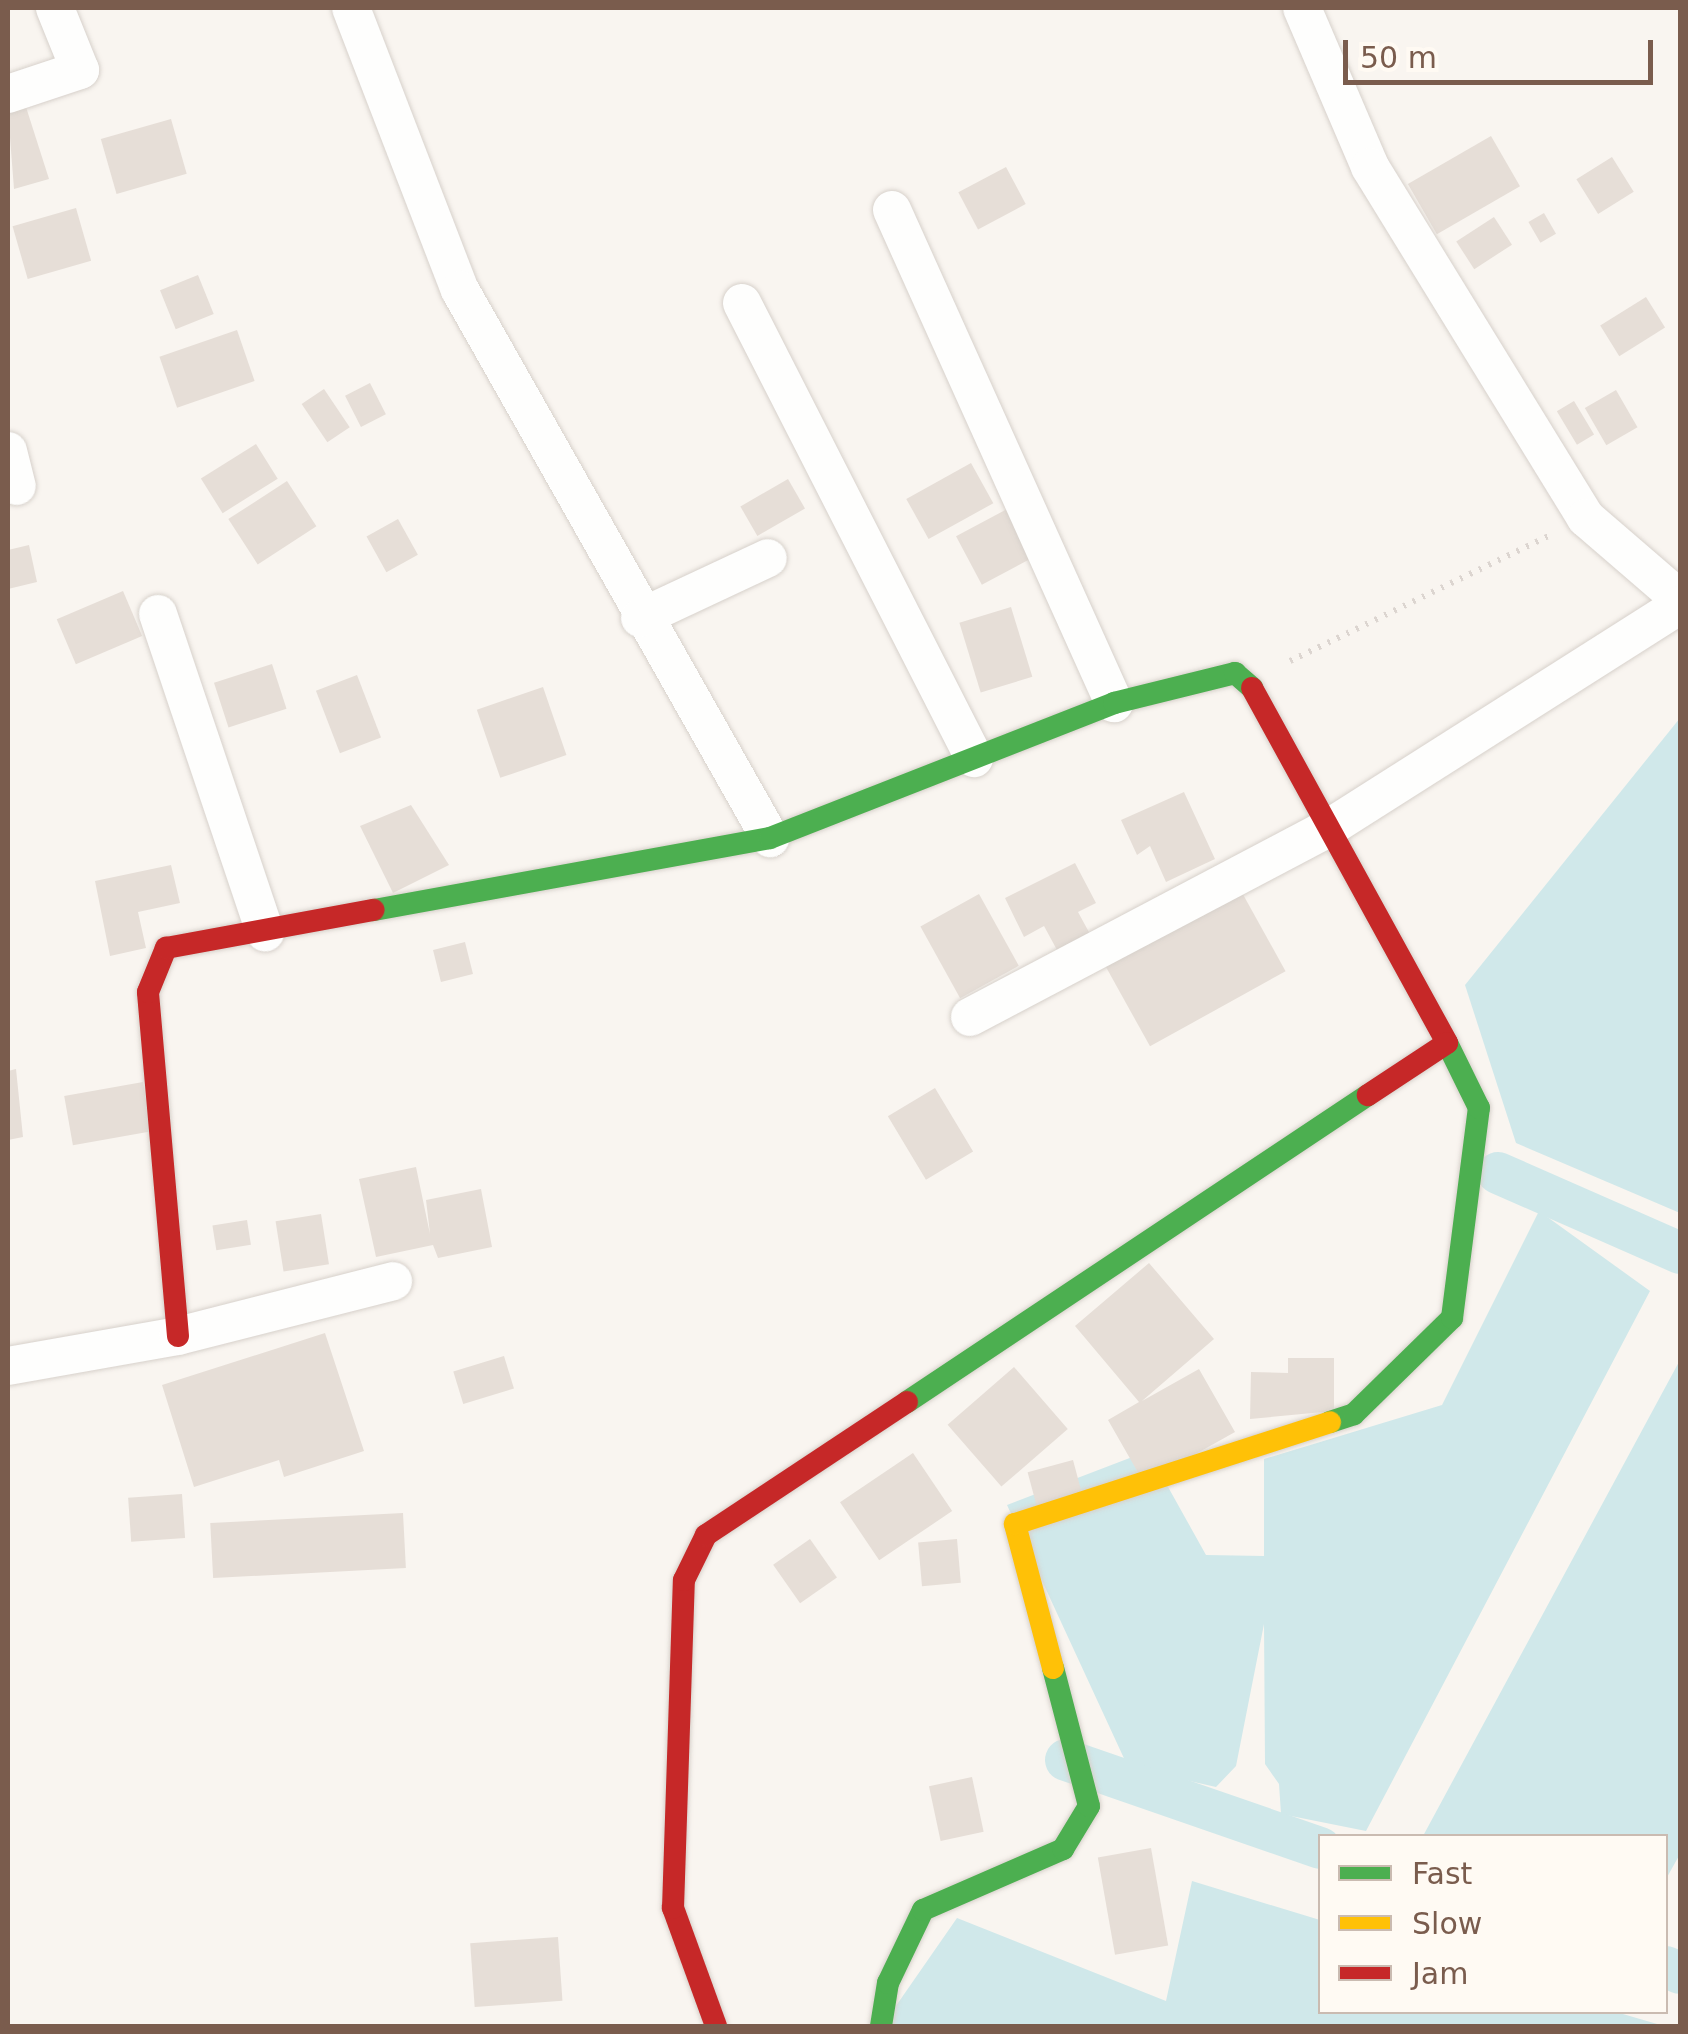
<!DOCTYPE html>
<style>
body{margin:0}
#map{position:relative;width:1688px;height:2034px;overflow:hidden;background:#f9f5f0;font-family:"DejaVu Sans",sans-serif}
div>[style]{position:absolute}
.water>*{inset:0;background:#d0e8ea}
.canal>*{height:42px;margin:-21px;padding:0 21px;transform-origin:21px;border-radius:21px;background:#d0e8ea}
.building>*{inset:0;background:#e6ded7;transform-origin:0 0}
.path>*{height:6px;margin-top:-3px;transform-origin:0;background:repeating-linear-gradient(90deg,#dcd5d0 0 2.5px,transparent 0 10.5px)}
.roads{filter:drop-shadow(0 0 2px #d7d1cb) drop-shadow(0 0 2px #d7d1cb)}
.street>*{height:38px;margin:-19px;padding:0 19px;transform-origin:19px;border-radius:19px;background:#fefefd}
.fast>*{height:22px;margin:-11px;padding:0 11px;transform-origin:11px;border-radius:11px;background:#4caf50}
.slow>*{height:22px;margin:-11px;padding:0 11px;transform-origin:11px;border-radius:11px;background:#ffc107}
.jam>*{height:22px;margin:-11px;padding:0 11px;transform-origin:11px;border-radius:11px;background:#c62828}
span{translate:-50% -50%;white-space:nowrap;text-align:center;line-height:1.15;-webkit-text-stroke:9px #fffaf3;paint-order:stroke}
.frame{position:absolute;inset:0;border:10px solid #7a5c4d;pointer-events:none}
.legend{position:absolute;left:1318px;top:1834px;width:350px;height:180px;box-sizing:border-box;background:#fffaf3;border:2px solid #cabbb1;margin:0;padding:12px 18px;list-style:none;font-size:30px;color:#7a5c4d}
.legend li{display:flex;align-items:center;gap:20px;height:50px}
.legend b{width:50px;border:2px solid #cabbb1}
.scale{position:absolute;left:1343px;top:40px;width:310px;height:45px;box-sizing:border-box;border:5px solid #7a5c4d;border-top:0;padding-left:12px;font-size:30px;line-height:35px;white-space:nowrap;color:#7a5c4d;-webkit-text-stroke:8px #fffaf3;paint-order:stroke}
</style>
<div id="map">
<div class="water">
<i style="clip-path:polygon(1680px 718px,1680px 1213px,1516px 1143px,1465px 985px)"></i>
<i style="clip-path:polygon(1539px 1211px,1650px 1291px,1366px 1831px,1281px 1814px,1279px 1784px,1265px 1764px,1264px 1624px,1236px 1766px,1216px 1787px,1128px 1767px,1007px 1505px,1148px 1451px,1206px 1555px,1264px 1556px,1264px 1459px,1442px 1405px)"></i>
<i style="clip-path:polygon(1680px 1360px,1680px 1854px,1666px 1879px,1666px 1836px,1423px 1836px)"></i>
<i style="clip-path:polygon(1192px 1881px,1320px 1920px,1320px 2012px,1616px 2012px,1664px 2026px,882px 2026px,957px 1918px,1166px 2001px)"></i>
</div>
<div class="canal">
<i style="left:1498px;top:1173px;width:199px;rotate:23.7deg"></i>
<i style="left:1066px;top:1760px;width:269px;rotate:19.1deg"></i>
<i style="left:1666px;top:1967px;width:15px;rotate:23deg"></i>
</div>
<div class="building">
<i style="clip-path:polygon(26px 107px,49px 179px,14px 189px,8px 112px)"></i>
<i style="left:171px;top:119px;width:57px;height:73px;rotate:74deg"></i>
<i style="left:1491px;top:136px;width:58px;height:96px;rotate:60deg"></i>
<i style="left:1612px;top:157px;width:41px;height:42px;rotate:58deg"></i>
<i style="left:1006px;top:167px;width:42px;height:54px;rotate:62deg"></i>
<i style="left:76px;top:208px;width:55px;height:66px;rotate:74deg"></i>
<i style="left:1544px;top:213px;width:24px;height:18px;rotate:60deg"></i>
<i style="left:1494px;top:217px;width:33px;height:45px;rotate:57deg"></i>
<i style="left:198px;top:275px;width:42px;height:41px;rotate:68deg"></i>
<i style="left:1646px;top:297px;width:36px;height:54px;rotate:58deg"></i>
<i style="left:237px;top:330px;width:54px;height:82px;rotate:71deg"></i>
<i style="left:370px;top:383px;width:35px;height:28px;rotate:63deg"></i>
<i style="left:324px;top:389px;width:46px;height:27px;rotate:56deg"></i>
<i style="left:1616px;top:390px;width:43px;height:36px;rotate:60deg"></i>
<i style="left:1574px;top:401px;width:39px;height:20px;rotate:59deg"></i>
<i style="left:256px;top:444px;width:41px;height:65px;rotate:58deg"></i>
<i style="left:971px;top:463px;width:46px;height:74px;rotate:61deg"></i>
<i style="left:788px;top:479px;width:34px;height:55px;rotate:60deg"></i>
<i style="left:287px;top:481px;width:54px;height:70px;rotate:57deg"></i>
<i style="left:1009px;top:508px;width:55px;height:60px;rotate:62deg"></i>
<i style="left:398px;top:519px;width:41px;height:36px;rotate:61deg"></i>
<i style="clip-path:polygon(29px 545px,37px 582px,8px 589px,8px 550px)"></i>
<i style="left:123px;top:591px;width:49px;height:72px;rotate:67deg"></i>
<i style="left:1011px;top:607px;width:73px;height:54px;rotate:73deg"></i>
<i style="left:272px;top:664px;width:47px;height:61px;rotate:72deg"></i>
<i style="left:357px;top:675px;width:67px;height:44px;rotate:69deg"></i>
<i style="left:543px;top:687px;width:72px;height:70px;rotate:71deg"></i>
<i style="clip-path:polygon(1184px 792px,1215px 859px,1166px 882px,1150px 846px,1137px 855px,1121px 820px)"></i>
<i style="clip-path:polygon(411px 805px,449px 865px,393px 893px,360px 826px)"></i>
<i style="clip-path:polygon(1075px 863px,1096px 903px,1078px 912px,1090px 934px,1057px 950px,1044px 926px,1024px 937px,1005px 898px)"></i>
<i style="clip-path:polygon(171px 865px,180px 903px,138px 912px,146px 948px,110px 956px,95px 881px)"></i>
<i style="left:1240px;top:889px;width:94px;height:155px;rotate:61deg"></i>
<i style="left:979px;top:894px;width:82px;height:67px;rotate:61deg"></i>
<i style="left:465px;top:942px;width:33px;height:33px;rotate:76deg"></i>
<i style="clip-path:polygon(16px 1069px,23px 1137px,8px 1140px,8px 1071px)"></i>
<i style="left:143px;top:1082px;width:50px;height:80px;rotate:80deg"></i>
<i style="left:935px;top:1088px;width:74px;height:55px;rotate:59deg"></i>
<i style="clip-path:polygon(416px 1167px,430px 1234px,426px 1200px,481px 1189px,492px 1247px,438px 1258px,433px 1245px,376px 1257px,359px 1179px)"></i>
<i style="left:321px;top:1214px;width:51px;height:46px;rotate:81deg"></i>
<i style="left:247px;top:1220px;width:25px;height:35px;rotate:81deg"></i>
<i style="clip-path:polygon(1149px 1263px,1214px 1339px,1142px 1401px,1199px 1369px,1235px 1432px,1144px 1483px,1108px 1420px,1139px 1402px,1075px 1326px)"></i>
<i style="clip-path:polygon(325px 1333px,364px 1451px,284px 1477px,279px 1460px,194px 1487px,162px 1385px)"></i>
<i style="left:504px;top:1356px;width:34px;height:53px;rotate:73deg"></i>
<i style="clip-path:polygon(1288px 1358px,1334px 1358px,1334px 1411px,1250px 1419px,1251px 1372px,1288px 1373px)"></i>
<i style="left:1014px;top:1367px;width:82px;height:88px;rotate:49deg"></i>
<i style="left:913px;top:1453px;width:70px;height:88px;rotate:56deg"></i>
<i style="left:1073px;top:1460px;width:39px;height:47px;rotate:75deg"></i>
<i style="left:182px;top:1494px;width:44px;height:54px;rotate:86deg"></i>
<i style="left:403px;top:1513px;width:55px;height:193px;rotate:87deg"></i>
<i style="left:810px;top:1539px;width:47px;height:45px;rotate:55deg"></i>
<i style="left:957px;top:1539px;width:44px;height:39px;rotate:85deg"></i>
<i style="left:972px;top:1777px;width:56px;height:44px;rotate:78deg"></i>
<i style="left:1151px;top:1848px;width:99px;height:54px;rotate:80deg"></i>
<i style="left:558px;top:1937px;width:64px;height:88px;rotate:86deg"></i>
</div>
<div class="path">
<i style="left:1290px;top:661px;width:292px;rotate:-25.8deg"></i>
</div>
<div class="roads">
<div class="street">
<i style="left:351px;top:8px;width:302px;rotate:68.9deg"></i>
<i style="left:460px;top:290px;width:630px;rotate:60.5deg"></i>
<i style="left:1302px;top:8px;width:173px;rotate:66.8deg"></i>
<i style="left:1370px;top:167px;width:412px;rotate:58.4deg"></i>
<i style="left:1586px;top:518px;width:124px;rotate:40.8deg"></i>
<i style="left:8px;top:94px;width:76px;rotate:-18.4deg"></i>
<i style="left:80px;top:70px;width:67px;rotate:-112deg"></i>
<i style="left:892px;top:210px;width:541px;rotate:65.76deg"></i>
<i style="left:742px;top:303px;width:511px;rotate:62.98deg"></i>
<i style="left:8px;top:451px;width:36px;rotate:76deg"></i>
<i style="left:158px;top:614px;width:336px;rotate:71.4deg"></i>
<i style="left:640px;top:618px;width:141px;rotate:-25.1deg"></i>
<i style="left:970px;top:1017px;width:409px;rotate:-27.8deg"></i>
<i style="left:1332px;top:826px;width:412px;rotate:-32.4deg"></i>
<i style="left:8px;top:1366px;width:173px;rotate:-10deg"></i>
<i style="left:178px;top:1336px;width:222px;rotate:-14.3deg"></i>
</div>
<div class="fast">
<i style="left:374px;top:910px;width:402px;rotate:-10.3deg"></i>
<i style="left:770px;top:838px;width:370px;rotate:-21.4deg"></i>
<i style="left:1114px;top:703px;width:125px;rotate:-13.9deg"></i>
<i style="left:1235px;top:673px;width:23px;rotate:41deg"></i>
<i style="left:907px;top:1402px;width:554px;rotate:-33.66deg"></i>
<i style="left:1330px;top:1422px;width:25px;rotate:-18deg"></i>
<i style="left:1354px;top:1414px;width:137px;rotate:-44.4deg"></i>
<i style="left:1452px;top:1318px;width:212px;rotate:-82.7deg"></i>
<i style="left:1479px;top:1108px;width:72px;rotate:-116.2deg"></i>
<i style="left:881px;top:2026px;width:44px;rotate:-80.8deg"></i>
<i style="left:888px;top:1983px;width:81px;rotate:-64.4deg"></i>
<i style="left:923px;top:1910px;width:153px;rotate:-23.5deg"></i>
<i style="left:1063px;top:1849px;width:50px;rotate:-58.8deg"></i>
<i style="left:1089px;top:1806px;width:143px;rotate:-104.6deg"></i>
</div>
<div class="slow">
<i style="left:1053px;top:1668px;width:149px;rotate:-104.8deg"></i>
<i style="left:1015px;top:1524px;width:331px;rotate:-17.9deg"></i>
</div>
<div class="jam">
<i style="left:1252px;top:688px;width:405px;rotate:61.2deg"></i>
<i style="left:1447px;top:1043px;width:95px;rotate:146.6deg"></i>
<i style="left:178px;top:1336px;width:345px;rotate:-95deg"></i>
<i style="left:148px;top:992px;width:48px;rotate:-67.8deg"></i>
<i style="left:166px;top:948px;width:211px;rotate:-10.4deg"></i>
<i style="left:716px;top:2026px;width:126px;rotate:-110deg"></i>
<i style="left:673px;top:1908px;width:328px;rotate:-88.1deg"></i>
<i style="left:684px;top:1580px;width:50px;rotate:-63.9deg"></i>
<i style="left:706px;top:1535px;width:241px;rotate:-33.5deg"></i>
</div>
</div>
<div class="frame"></div>
<ul class="legend">
<li><b style="height:12px;background:#4caf50"></b>Fast</li>
<li><b style="height:12px;background:#ffc107"></b>Slow</li>
<li><b style="height:12px;background:#c62828"></b>Jam</li>
</ul>
<div class="scale">50 m</div>
</div>
